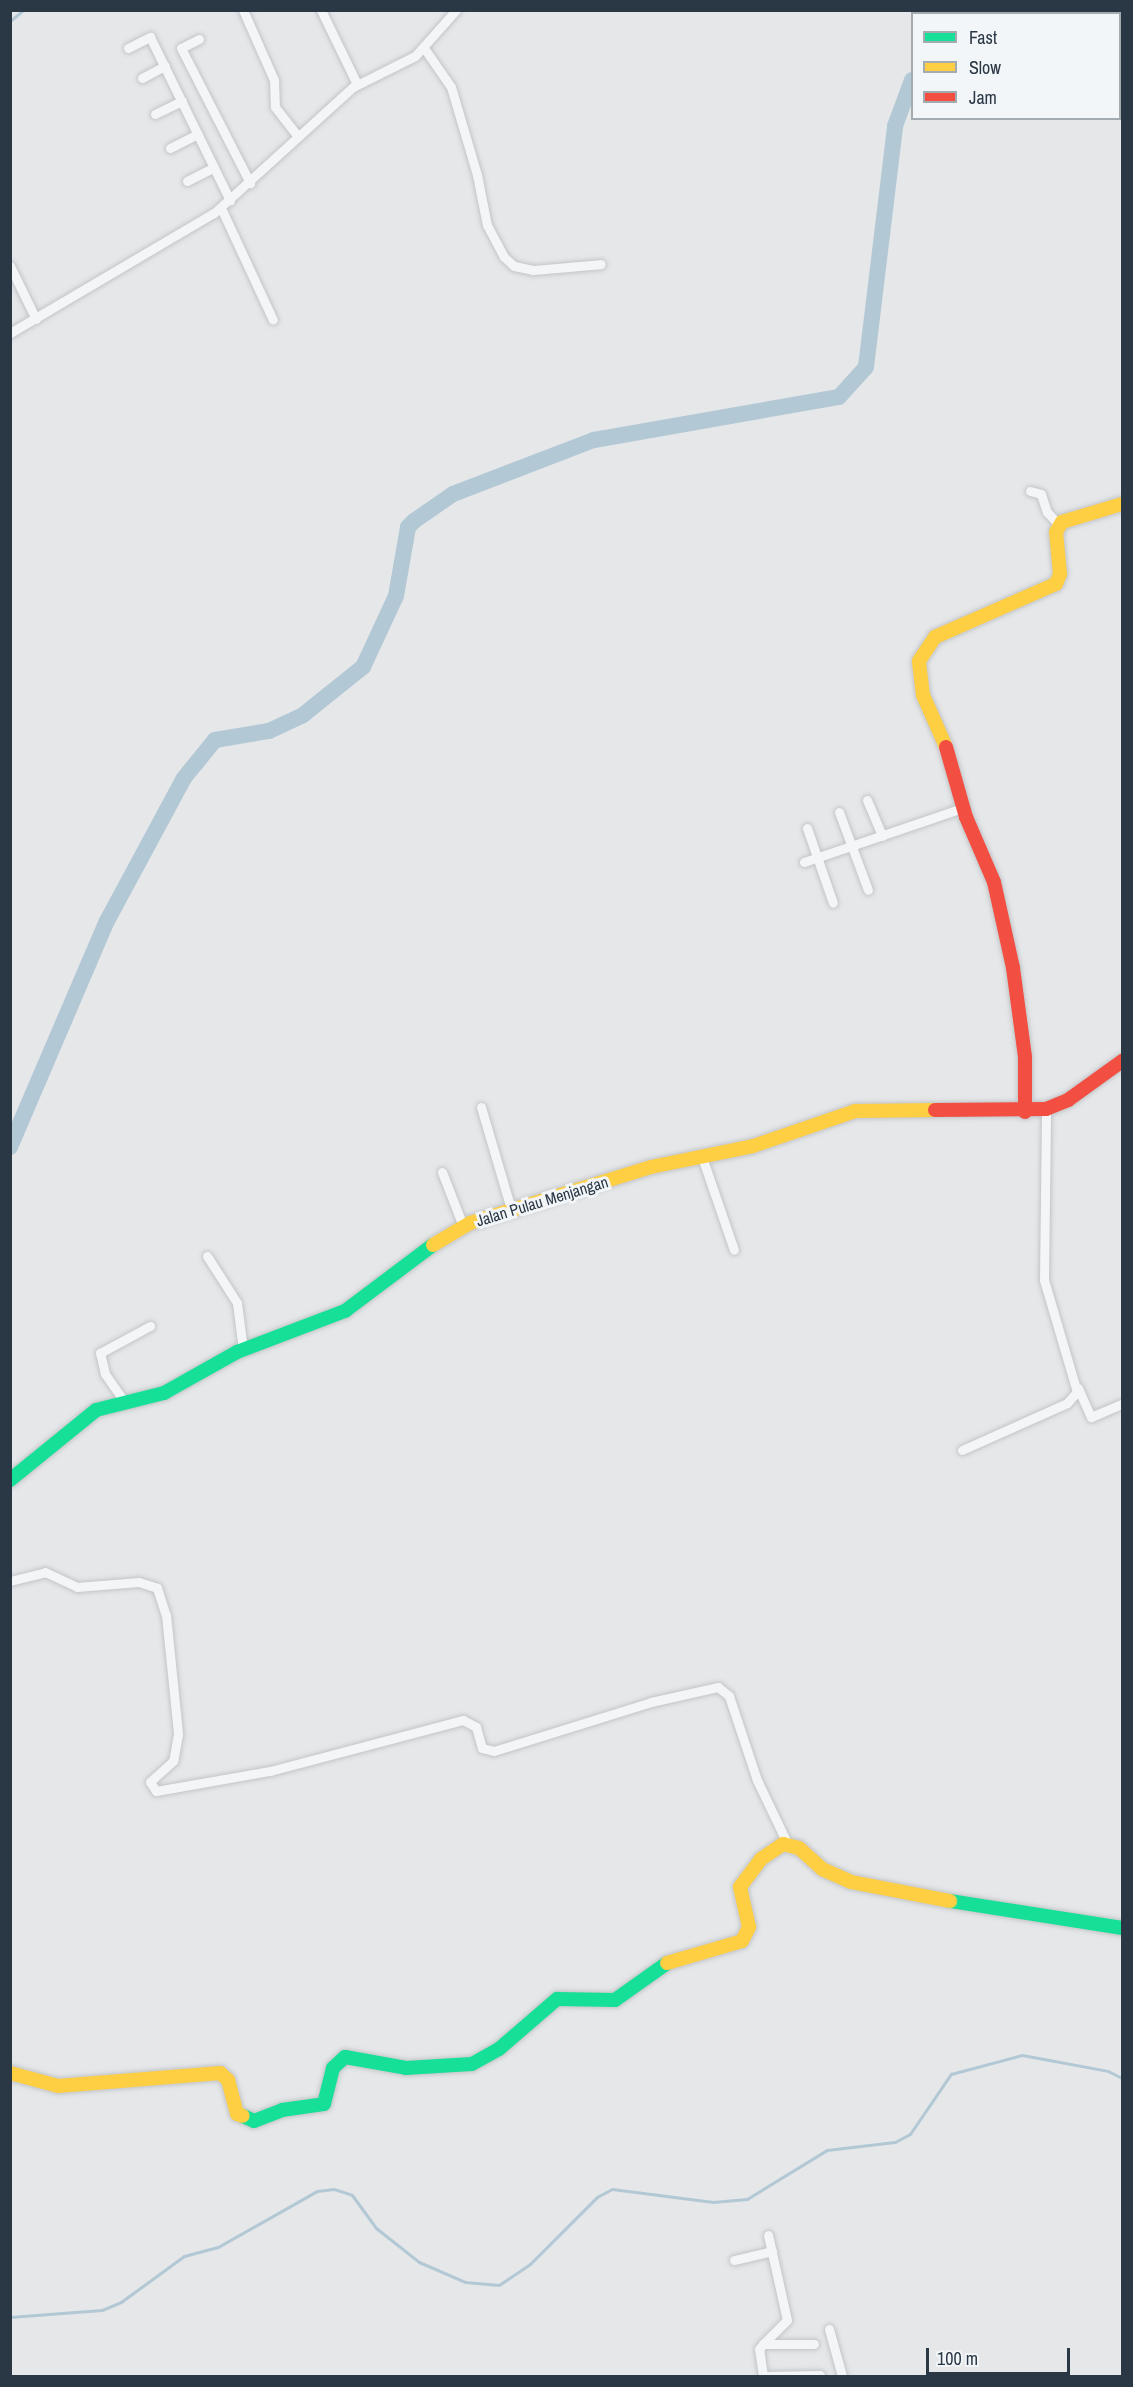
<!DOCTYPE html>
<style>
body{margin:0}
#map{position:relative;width:1133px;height:2387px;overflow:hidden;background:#e5e7e9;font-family:"Archivo Narrow",sans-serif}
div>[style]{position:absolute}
.stream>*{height:3px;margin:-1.5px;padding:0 1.5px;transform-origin:1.5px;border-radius:1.5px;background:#b3c8d5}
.river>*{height:16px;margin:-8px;padding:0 8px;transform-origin:8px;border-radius:8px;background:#b3c8d5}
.roads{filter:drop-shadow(0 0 2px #c3c5c7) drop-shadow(0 0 2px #c3c5c7)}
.street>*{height:9px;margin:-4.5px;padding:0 4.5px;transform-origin:4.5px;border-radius:4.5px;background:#f4f5f6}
.fast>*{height:14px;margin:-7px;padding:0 7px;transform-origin:7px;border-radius:7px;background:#16e098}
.slow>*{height:14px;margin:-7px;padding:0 7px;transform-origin:7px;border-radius:7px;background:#ffcf43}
.jam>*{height:14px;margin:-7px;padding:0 7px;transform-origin:7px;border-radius:7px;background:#f24e42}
span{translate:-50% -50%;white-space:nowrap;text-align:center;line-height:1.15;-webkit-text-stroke:6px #f3f6f8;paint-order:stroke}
.street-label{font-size:16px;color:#2a3744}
.frame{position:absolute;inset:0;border:12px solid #2a3744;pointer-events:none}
.legend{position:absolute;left:911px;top:12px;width:210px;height:108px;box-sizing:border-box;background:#f3f6f8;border:2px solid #a3aab0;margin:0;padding:8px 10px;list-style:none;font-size:18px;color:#2a3744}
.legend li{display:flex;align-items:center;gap:12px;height:30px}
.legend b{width:30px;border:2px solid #a3aab0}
.scale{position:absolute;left:926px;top:2348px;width:144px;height:27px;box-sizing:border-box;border:3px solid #2a3744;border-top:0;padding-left:8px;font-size:18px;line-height:21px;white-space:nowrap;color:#2a3744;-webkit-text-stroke:4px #f3f6f8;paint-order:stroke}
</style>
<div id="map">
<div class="stream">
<i style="left:10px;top:21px;width:17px;rotate:-40deg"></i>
<i style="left:10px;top:2317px;width:92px;rotate:-4.4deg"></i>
<i style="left:102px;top:2310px;width:21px;rotate:-23deg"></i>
<i style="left:121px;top:2302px;width:78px;rotate:-36.1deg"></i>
<i style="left:184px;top:2256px;width:35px;rotate:-15deg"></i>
<i style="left:218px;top:2247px;width:114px;rotate:-29.5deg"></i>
<i style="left:317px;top:2191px;width:17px;rotate:-7deg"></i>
<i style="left:334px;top:2189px;width:19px;rotate:18deg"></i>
<i style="left:352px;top:2195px;width:41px;rotate:54deg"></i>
<i style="left:376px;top:2228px;width:55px;rotate:38.3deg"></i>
<i style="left:419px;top:2262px;width:50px;rotate:23.5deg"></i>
<i style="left:465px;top:2282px;width:34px;rotate:5deg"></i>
<i style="left:499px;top:2285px;width:37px;rotate:-34deg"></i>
<i style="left:530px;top:2264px;width:95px;rotate:-45deg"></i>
<i style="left:597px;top:2197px;width:17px;rotate:-28deg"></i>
<i style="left:612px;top:2189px;width:102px;rotate:7.3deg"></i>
<i style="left:713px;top:2202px;width:34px;rotate:-5deg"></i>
<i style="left:747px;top:2199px;width:94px;rotate:-31.5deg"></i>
<i style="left:827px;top:2150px;width:68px;rotate:-6.7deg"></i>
<i style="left:895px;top:2142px;width:17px;rotate:-28deg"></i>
<i style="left:910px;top:2134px;width:73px;rotate:-55.7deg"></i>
<i style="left:951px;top:2074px;width:73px;rotate:-15deg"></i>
<i style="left:1022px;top:2055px;width:87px;rotate:10.5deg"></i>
<i style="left:1108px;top:2071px;width:16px;rotate:27deg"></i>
</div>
<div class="river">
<i style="left:966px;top:14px;width:4px;rotate:-63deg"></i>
<i style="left:10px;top:1147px;width:246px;rotate:-66.8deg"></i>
<i style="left:107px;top:921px;width:162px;rotate:-61.7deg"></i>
<i style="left:184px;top:778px;width:49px;rotate:-50.8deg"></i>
<i style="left:215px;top:740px;width:55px;rotate:-9.5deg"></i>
<i style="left:269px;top:731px;width:38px;rotate:-25deg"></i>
<i style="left:303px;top:715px;width:77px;rotate:-38.7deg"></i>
<i style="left:363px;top:667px;width:78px;rotate:-65.1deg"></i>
<i style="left:396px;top:596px;width:70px;rotate:-80.1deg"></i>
<i style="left:408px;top:527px;width:8px;rotate:-45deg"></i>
<i style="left:414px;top:521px;width:47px;rotate:-34.7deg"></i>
<i style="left:453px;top:494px;width:151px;rotate:-21deg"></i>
<i style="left:594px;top:440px;width:249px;rotate:-10deg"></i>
<i style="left:839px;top:397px;width:40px;rotate:-48deg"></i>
<i style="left:866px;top:367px;width:243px;rotate:-83.1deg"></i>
<i style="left:895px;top:126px;width:49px;rotate:-69.7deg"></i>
</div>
<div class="roads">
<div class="street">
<i style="left:243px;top:10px;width:77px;rotate:66.1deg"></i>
<i style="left:274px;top:80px;width:27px;rotate:88deg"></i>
<i style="left:275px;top:107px;width:36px;rotate:52deg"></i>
<i style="left:321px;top:10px;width:82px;rotate:64.1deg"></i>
<i style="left:199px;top:39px;width:20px;rotate:153deg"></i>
<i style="left:181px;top:48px;width:152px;rotate:62.9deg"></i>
<i style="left:128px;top:48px;width:25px;rotate:-27deg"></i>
<i style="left:150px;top:37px;width:182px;rotate:63.9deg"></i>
<i style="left:424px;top:48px;width:47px;rotate:55.3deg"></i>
<i style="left:451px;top:87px;width:92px;rotate:73.5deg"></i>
<i style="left:477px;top:175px;width:51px;rotate:78.7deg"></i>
<i style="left:487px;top:225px;width:36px;rotate:62deg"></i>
<i style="left:504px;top:257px;width:13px;rotate:42deg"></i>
<i style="left:514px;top:266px;width:19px;rotate:12deg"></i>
<i style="left:533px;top:270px;width:68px;rotate:-5deg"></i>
<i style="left:142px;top:78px;width:26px;rotate:-28deg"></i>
<i style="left:155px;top:114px;width:30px;rotate:-26deg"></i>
<i style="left:170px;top:148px;width:31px;rotate:-27deg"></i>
<i style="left:187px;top:181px;width:30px;rotate:-27deg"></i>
<i style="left:221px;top:208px;width:123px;rotate:65.1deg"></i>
<i style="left:10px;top:266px;width:59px;rotate:63.9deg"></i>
<i style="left:10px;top:333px;width:237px;rotate:-30.5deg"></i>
<i style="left:214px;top:213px;width:188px;rotate:-42.2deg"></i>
<i style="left:353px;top:87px;width:69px;rotate:-26.6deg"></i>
<i style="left:415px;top:56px;width:62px;rotate:-48.3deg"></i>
<i style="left:1030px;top:491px;width:11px;rotate:15deg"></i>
<i style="left:1041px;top:494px;width:19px;rotate:72deg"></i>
<i style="left:1047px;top:512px;width:18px;rotate:47deg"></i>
<i style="left:867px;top:800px;width:39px;rotate:67deg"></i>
<i style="left:839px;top:812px;width:83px;rotate:69.6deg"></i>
<i style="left:807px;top:828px;width:79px;rotate:70.9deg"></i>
<i style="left:804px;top:862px;width:168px;rotate:-18.8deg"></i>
<i style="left:481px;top:1107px;width:106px;rotate:73.6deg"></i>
<i style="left:702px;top:1157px;width:98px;rotate:71deg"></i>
<i style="left:442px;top:1172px;width:58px;rotate:68.7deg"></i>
<i style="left:207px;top:1256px;width:56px;rotate:57.4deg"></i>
<i style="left:237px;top:1303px;width:47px;rotate:82.7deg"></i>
<i style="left:1078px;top:1388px;width:32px;rotate:66deg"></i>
<i style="left:1091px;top:1417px;width:34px;rotate:-23deg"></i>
<i style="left:124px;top:1401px;width:33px;rotate:-125deg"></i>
<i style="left:105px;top:1374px;width:22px;rotate:-103deg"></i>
<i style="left:100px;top:1353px;width:57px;rotate:-28.4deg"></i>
<i style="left:962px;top:1450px;width:115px;rotate:-24.1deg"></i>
<i style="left:1067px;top:1403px;width:15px;rotate:-48deg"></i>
<i style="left:1077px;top:1392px;width:117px;rotate:-106.4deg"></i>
<i style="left:1044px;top:1280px;width:171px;rotate:-89.3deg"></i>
<i style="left:10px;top:1581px;width:36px;rotate:-14deg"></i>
<i style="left:45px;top:1572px;width:35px;rotate:25deg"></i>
<i style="left:77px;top:1587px;width:62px;rotate:-4.6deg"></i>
<i style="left:139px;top:1582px;width:19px;rotate:18deg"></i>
<i style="left:157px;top:1588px;width:28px;rotate:72deg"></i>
<i style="left:166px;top:1615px;width:120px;rotate:84.2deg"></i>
<i style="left:178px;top:1734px;width:27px;rotate:100deg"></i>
<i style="left:173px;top:1761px;width:31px;rotate:138deg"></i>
<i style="left:150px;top:1782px;width:11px;rotate:56deg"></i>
<i style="left:156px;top:1791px;width:116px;rotate:-10deg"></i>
<i style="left:270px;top:1771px;width:200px;rotate:-14.8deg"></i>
<i style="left:463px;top:1720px;width:15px;rotate:28deg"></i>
<i style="left:476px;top:1727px;width:22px;rotate:74deg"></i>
<i style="left:482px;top:1748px;width:12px;rotate:14deg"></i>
<i style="left:494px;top:1751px;width:164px;rotate:-17.3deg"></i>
<i style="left:651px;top:1702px;width:69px;rotate:-12.6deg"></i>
<i style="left:718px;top:1687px;width:14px;rotate:39deg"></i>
<i style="left:729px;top:1696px;width:89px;rotate:71.6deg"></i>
<i style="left:757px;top:1780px;width:72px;rotate:64.5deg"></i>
<i style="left:734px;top:2260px;width:39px;rotate:-13deg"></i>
<i style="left:829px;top:2329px;width:49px;rotate:74.5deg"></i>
<i style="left:763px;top:2344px;width:34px;rotate:-45deg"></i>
<i style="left:787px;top:2320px;width:87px;rotate:-102.6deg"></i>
<i style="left:763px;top:2376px;width:27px;rotate:-98deg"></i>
<i style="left:759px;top:2349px;width:6px;rotate:-51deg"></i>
<i style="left:763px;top:2344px;width:51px"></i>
<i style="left:767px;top:2376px;width:53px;rotate:-1.1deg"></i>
</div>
<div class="fast">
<i style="left:10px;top:1480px;width:111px;rotate:-39.1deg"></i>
<i style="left:96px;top:1410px;width:70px;rotate:-14deg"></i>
<i style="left:164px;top:1393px;width:84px;rotate:-29.3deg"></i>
<i style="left:237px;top:1352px;width:116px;rotate:-20.8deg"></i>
<i style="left:345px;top:1311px;width:110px;rotate:-36.9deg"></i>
<i style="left:950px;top:1901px;width:174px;rotate:8.9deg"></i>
<i style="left:243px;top:2116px;width:12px;rotate:24deg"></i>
<i style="left:254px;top:2121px;width:30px;rotate:-21deg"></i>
<i style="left:282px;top:2110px;width:42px;rotate:-8.1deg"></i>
<i style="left:324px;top:2104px;width:37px;rotate:-76deg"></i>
<i style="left:333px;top:2068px;width:16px;rotate:-43deg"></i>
<i style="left:345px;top:2057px;width:62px;rotate:10.2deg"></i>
<i style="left:406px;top:2068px;width:66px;rotate:-3.5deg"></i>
<i style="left:472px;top:2064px;width:31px;rotate:-29deg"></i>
<i style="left:499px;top:2049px;width:77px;rotate:-40.8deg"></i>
<i style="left:557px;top:1999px;width:58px;rotate:1deg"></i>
<i style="left:615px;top:2000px;width:64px;rotate:-35.4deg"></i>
</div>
<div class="slow">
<i style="left:946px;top:747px;width:57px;rotate:-113.9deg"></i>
<i style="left:923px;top:695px;width:34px;rotate:-97deg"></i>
<i style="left:919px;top:661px;width:29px;rotate:-56deg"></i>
<i style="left:935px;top:637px;width:132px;rotate:-23.7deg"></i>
<i style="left:1056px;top:584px;width:11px;rotate:-68deg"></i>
<i style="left:1060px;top:574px;width:42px;rotate:-95.4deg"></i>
<i style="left:1056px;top:532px;width:12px;rotate:-59deg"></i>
<i style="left:1062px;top:522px;width:63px;rotate:-16.7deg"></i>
<i style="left:433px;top:1245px;width:43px;rotate:-30.7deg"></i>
<i style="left:470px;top:1223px;width:189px;rotate:-17.2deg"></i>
<i style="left:651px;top:1167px;width:104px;rotate:-11.6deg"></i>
<i style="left:753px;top:1146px;width:108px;rotate:-18.9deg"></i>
<i style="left:855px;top:1111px;width:80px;rotate:-0.7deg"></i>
<i style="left:667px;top:1963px;width:78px;rotate:-16.3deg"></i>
<i style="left:742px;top:1941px;width:16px;rotate:-63deg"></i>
<i style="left:749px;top:1927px;width:41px;rotate:-102.7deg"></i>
<i style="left:740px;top:1887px;width:35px;rotate:-53deg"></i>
<i style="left:761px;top:1859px;width:27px;rotate:-34deg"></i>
<i style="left:783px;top:1844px;width:16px;rotate:14deg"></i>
<i style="left:799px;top:1848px;width:31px;rotate:42deg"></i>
<i style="left:822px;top:1869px;width:32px;rotate:24deg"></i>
<i style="left:851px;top:1882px;width:101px;rotate:10.9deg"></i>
<i style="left:10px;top:2073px;width:50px;rotate:15.2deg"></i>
<i style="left:58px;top:2086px;width:163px;rotate:-4.6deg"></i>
<i style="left:220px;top:2073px;width:11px;rotate:41deg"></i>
<i style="left:228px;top:2080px;width:35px;rotate:75deg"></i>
<i style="left:237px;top:2114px;width:6px;rotate:18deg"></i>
</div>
<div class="jam">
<i style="left:946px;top:747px;width:73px;rotate:74.1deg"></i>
<i style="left:966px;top:817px;width:71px;rotate:66.7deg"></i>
<i style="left:994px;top:882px;width:88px;rotate:77.5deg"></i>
<i style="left:1013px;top:968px;width:90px;rotate:82.3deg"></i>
<i style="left:1025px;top:1057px;width:55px;rotate:90deg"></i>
<i style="left:935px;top:1110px;width:111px;rotate:-0.5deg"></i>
<i style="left:1046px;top:1109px;width:24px;rotate:-22deg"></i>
<i style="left:1068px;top:1100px;width:67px;rotate:-35.8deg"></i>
</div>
</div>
<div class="street-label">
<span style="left:542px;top:1201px;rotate:-17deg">Jalan Pulau Menjangan</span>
</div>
<div class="frame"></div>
<ul class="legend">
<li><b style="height:8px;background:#16e098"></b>Fast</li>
<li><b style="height:8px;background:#ffcf43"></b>Slow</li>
<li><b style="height:8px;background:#f24e42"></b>Jam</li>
</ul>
<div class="scale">100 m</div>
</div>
